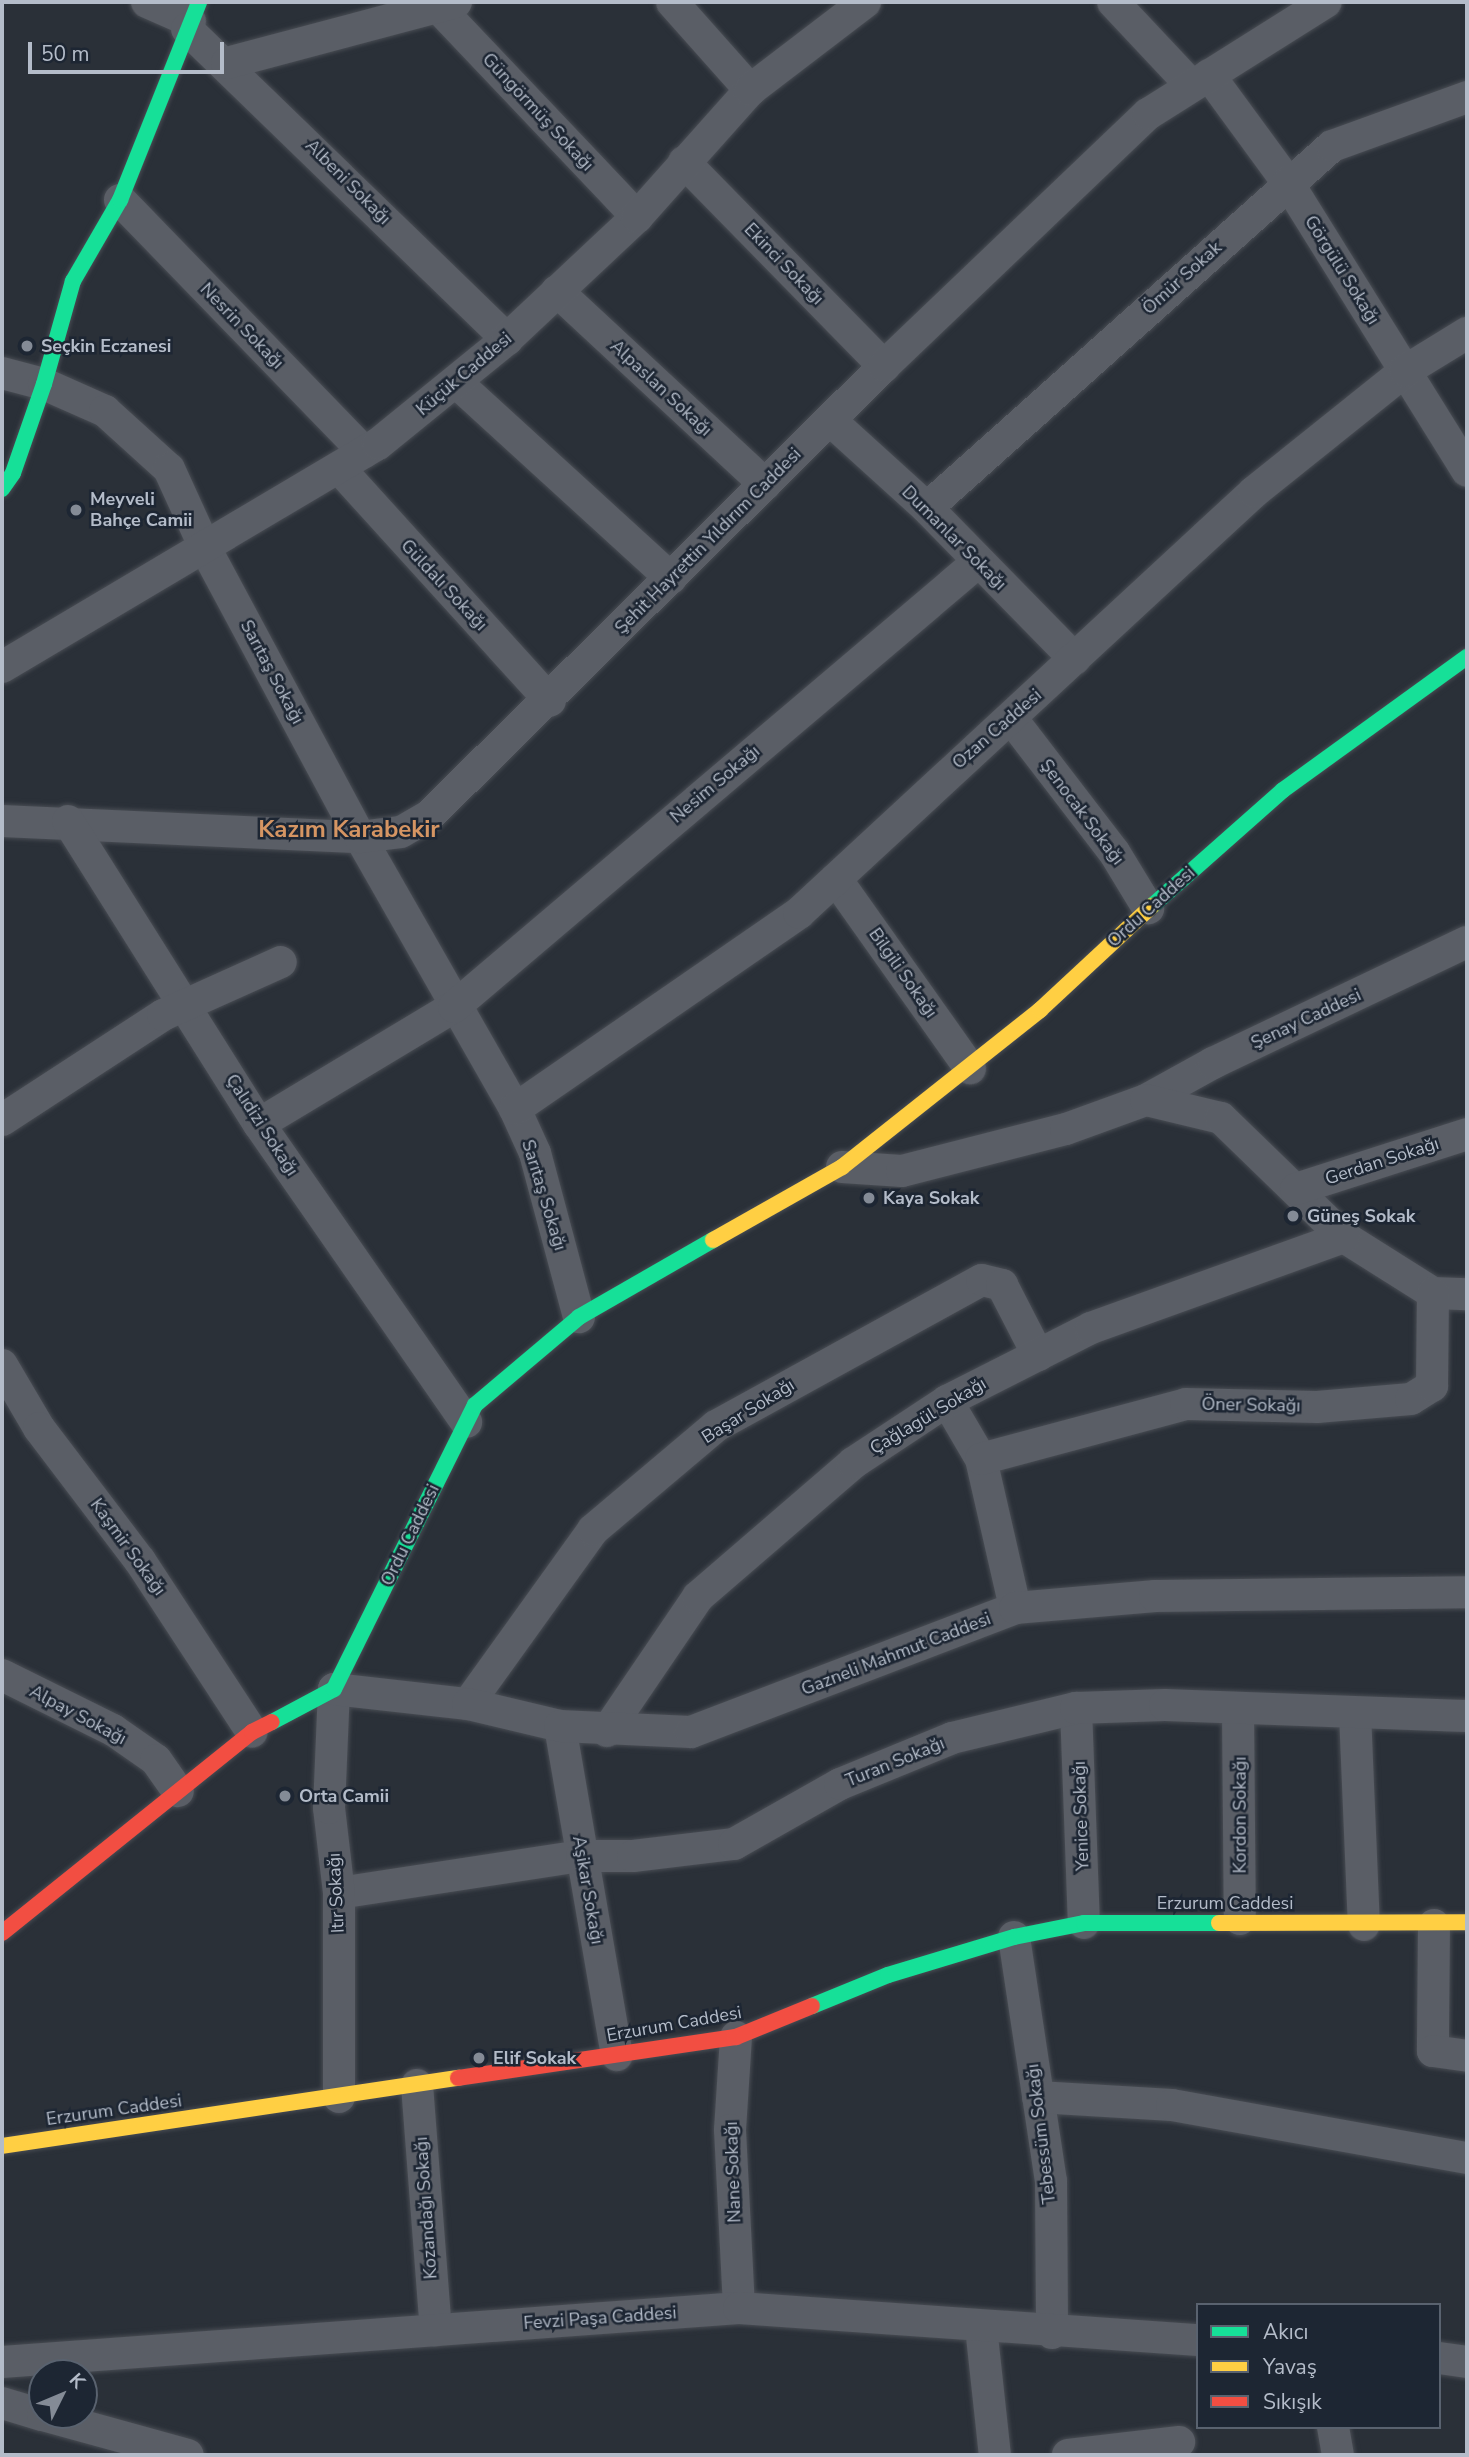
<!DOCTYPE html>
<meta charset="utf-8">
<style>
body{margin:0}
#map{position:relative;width:1469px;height:2457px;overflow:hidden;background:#2a3038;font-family:"Nunito Sans",sans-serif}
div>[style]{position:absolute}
.roads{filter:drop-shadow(0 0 2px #484c53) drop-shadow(0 0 2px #484c53)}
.street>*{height:32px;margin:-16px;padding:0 16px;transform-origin:16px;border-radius:16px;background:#5a5e66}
.fast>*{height:16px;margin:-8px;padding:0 8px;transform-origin:8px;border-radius:8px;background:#16e098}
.slow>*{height:16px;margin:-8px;padding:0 8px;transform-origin:8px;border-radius:8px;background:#ffcf43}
.jam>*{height:16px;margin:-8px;padding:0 8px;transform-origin:8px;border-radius:8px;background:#f24e42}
.dots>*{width:19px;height:19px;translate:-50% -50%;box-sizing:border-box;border:4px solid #1d2633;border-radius:50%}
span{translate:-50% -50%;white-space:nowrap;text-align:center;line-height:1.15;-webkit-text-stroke:5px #1d2633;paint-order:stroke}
.street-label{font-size:18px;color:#b4bcc9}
.poi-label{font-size:18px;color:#b4bcc9;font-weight:700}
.left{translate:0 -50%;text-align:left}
.district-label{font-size:24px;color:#d59563;font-weight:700}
.frame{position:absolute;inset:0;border:4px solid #b4bcc9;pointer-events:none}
.legend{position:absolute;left:1196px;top:2303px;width:245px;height:126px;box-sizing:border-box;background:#1d2633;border:2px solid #59626f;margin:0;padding:9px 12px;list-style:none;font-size:21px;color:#b4bcc9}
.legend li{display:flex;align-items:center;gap:14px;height:35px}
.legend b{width:35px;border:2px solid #59626f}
.north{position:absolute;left:28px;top:2359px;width:70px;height:70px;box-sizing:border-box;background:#1d2633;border:2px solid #59626f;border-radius:50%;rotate:47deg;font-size:19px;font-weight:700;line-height:28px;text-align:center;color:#b4bcc9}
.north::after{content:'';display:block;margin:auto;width:24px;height:32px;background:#848b96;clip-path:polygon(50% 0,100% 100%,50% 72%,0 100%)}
.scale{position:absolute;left:28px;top:42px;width:196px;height:32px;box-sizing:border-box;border:4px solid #b4bcc9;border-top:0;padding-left:9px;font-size:21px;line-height:24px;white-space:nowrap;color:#b4bcc9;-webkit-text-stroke:5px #1d2633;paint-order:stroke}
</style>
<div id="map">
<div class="roads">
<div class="street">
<i style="left:147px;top:2px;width:47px;rotate:23.8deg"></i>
<i style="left:672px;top:2px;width:118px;rotate:48.4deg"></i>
<i style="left:1113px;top:2px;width:114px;rotate:46.8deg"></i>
<i style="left:439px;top:8px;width:288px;rotate:46.5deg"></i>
<i style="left:187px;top:29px;width:446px;rotate:44.1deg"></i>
<i style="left:227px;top:63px;width:237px;rotate:-14.9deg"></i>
<i style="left:1209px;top:75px;width:134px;rotate:53.8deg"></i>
<i style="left:1288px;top:183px;width:339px;rotate:58.1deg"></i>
<i style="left:684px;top:162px;width:286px;rotate:45.6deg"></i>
<i style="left:120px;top:200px;width:351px;rotate:45.9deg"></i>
<i style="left:557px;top:291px;width:284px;rotate:42.9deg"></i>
<i style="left:2px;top:373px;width:43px;rotate:14.7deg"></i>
<i style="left:44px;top:384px;width:67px;rotate:23.9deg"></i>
<i style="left:105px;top:411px;width:86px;rotate:42.2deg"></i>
<i style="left:169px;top:469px;width:87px;rotate:65.5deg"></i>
<i style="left:205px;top:548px;width:328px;rotate:61.8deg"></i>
<i style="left:360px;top:837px;width:313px;rotate:60.3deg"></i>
<i style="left:515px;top:1109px;width:48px;rotate:65.6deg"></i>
<i style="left:535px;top:1153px;width:170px;rotate:75deg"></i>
<i style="left:456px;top:382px;width:291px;rotate:42.4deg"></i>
<i style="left:830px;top:420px;width:131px;rotate:42.2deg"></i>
<i style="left:927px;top:508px;width:211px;rotate:45.6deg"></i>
<i style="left:339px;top:468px;width:314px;rotate:47.8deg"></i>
<i style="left:927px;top:508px;width:543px;rotate:-41.79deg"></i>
<i style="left:1332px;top:146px;width:144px;rotate:-19.9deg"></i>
<i style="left:2px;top:667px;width:437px;rotate:-30.7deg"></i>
<i style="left:378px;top:444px;width:166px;rotate:-39.1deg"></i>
<i style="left:507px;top:339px;width:178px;rotate:-43.2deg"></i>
<i style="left:637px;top:217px;width:170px;rotate:-48.3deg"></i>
<i style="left:750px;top:90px;width:145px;rotate:-37.4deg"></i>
<i style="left:1011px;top:718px;width:169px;rotate:52.5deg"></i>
<i style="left:1114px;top:852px;width:66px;rotate:58.7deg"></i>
<i style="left:2px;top:821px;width:358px;rotate:2.6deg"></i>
<i style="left:360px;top:837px;width:41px;rotate:-7deg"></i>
<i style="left:401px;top:832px;width:32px;rotate:-30deg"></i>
<i style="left:429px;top:816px;width:640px;rotate:-44.68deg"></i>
<i style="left:884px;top:366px;width:365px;rotate:-43.7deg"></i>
<i style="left:1148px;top:114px;width:210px;rotate:-32.2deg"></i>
<i style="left:68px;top:821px;width:358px;rotate:57.8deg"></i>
<i style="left:259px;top:1124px;width:363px;rotate:55.2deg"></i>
<i style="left:836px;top:879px;width:232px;rotate:54.7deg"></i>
<i style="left:1146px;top:1100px;width:77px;rotate:-28.9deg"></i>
<i style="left:1213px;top:1063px;width:281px;rotate:-25.5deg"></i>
<i style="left:515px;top:1109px;width:345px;rotate:-34.6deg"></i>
<i style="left:799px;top:913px;width:620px;rotate:-42.78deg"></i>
<i style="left:1254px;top:492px;width:193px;rotate:-38.7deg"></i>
<i style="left:1405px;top:371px;width:73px;rotate:-31.5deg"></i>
<i style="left:2px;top:1120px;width:192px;rotate:-33.1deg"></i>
<i style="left:163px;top:1015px;width:129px;rotate:-24.2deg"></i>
<i style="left:259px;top:1124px;width:227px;rotate:-31deg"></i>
<i style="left:454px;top:1007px;width:687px;rotate:-40.34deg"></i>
<i style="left:842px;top:1167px;width:60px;rotate:3.8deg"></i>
<i style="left:902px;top:1171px;width:169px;rotate:-14.4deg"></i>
<i style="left:1066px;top:1129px;width:85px;rotate:-19.9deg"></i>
<i style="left:1146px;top:1100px;width:77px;rotate:13.5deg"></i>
<i style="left:1221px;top:1118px;width:171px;rotate:44.1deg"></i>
<i style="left:1344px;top:1237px;width:105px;rotate:32.2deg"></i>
<i style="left:1433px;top:1293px;width:34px;rotate:2deg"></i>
<i style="left:1296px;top:1189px;width:180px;rotate:-17.8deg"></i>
<i style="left:2px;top:1365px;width:73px;rotate:59.6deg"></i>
<i style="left:39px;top:1428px;width:167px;rotate:52.8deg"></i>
<i style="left:140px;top:1561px;width:204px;rotate:56.8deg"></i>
<i style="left:947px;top:1401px;width:67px;rotate:59.6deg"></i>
<i style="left:981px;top:1459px;width:153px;rotate:77.1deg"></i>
<i style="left:981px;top:1459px;width:212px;rotate:-15deg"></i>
<i style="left:1186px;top:1404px;width:131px;rotate:1.3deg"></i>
<i style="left:1317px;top:1407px;width:94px;rotate:-4.9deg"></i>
<i style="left:1411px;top:1399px;width:25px;rotate:-32deg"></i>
<i style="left:1432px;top:1386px;width:93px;rotate:-89.4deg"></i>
<i style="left:2px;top:1675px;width:124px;rotate:26.4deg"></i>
<i style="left:113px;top:1730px;width:52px;rotate:34.9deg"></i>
<i style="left:156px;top:1760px;width:38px;rotate:55deg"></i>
<i style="left:468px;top:1704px;width:214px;rotate:-54.3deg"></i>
<i style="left:593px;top:1530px;width:161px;rotate:-40.2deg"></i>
<i style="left:716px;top:1426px;width:303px;rotate:-28.8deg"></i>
<i style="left:982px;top:1280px;width:21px;rotate:14deg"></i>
<i style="left:1002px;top:1285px;width:79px;rotate:62.8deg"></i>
<i style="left:1076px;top:1708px;width:215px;rotate:87.9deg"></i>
<i style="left:1238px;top:1710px;width:209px;rotate:89.5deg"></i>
<i style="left:1355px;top:1713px;width:212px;rotate:87.6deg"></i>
<i style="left:560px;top:1726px;width:334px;rotate:80.2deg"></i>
<i style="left:607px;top:1731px;width:162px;rotate:-55.8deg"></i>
<i style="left:698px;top:1597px;width:205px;rotate:-40.8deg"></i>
<i style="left:853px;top:1463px;width:113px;rotate:-33.4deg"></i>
<i style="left:947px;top:1401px;width:161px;rotate:-26.9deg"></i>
<i style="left:1091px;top:1328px;width:269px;rotate:-19.8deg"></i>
<i style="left:339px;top:1893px;width:246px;rotate:-8.7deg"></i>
<i style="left:582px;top:1856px;width:51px"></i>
<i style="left:633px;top:1856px;width:102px;rotate:-6.8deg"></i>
<i style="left:734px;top:1844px;width:122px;rotate:-29.5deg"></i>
<i style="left:840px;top:1784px;width:121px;rotate:-22.3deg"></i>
<i style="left:952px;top:1738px;width:128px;rotate:-13.6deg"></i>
<i style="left:1076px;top:1708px;width:89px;rotate:-1.9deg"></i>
<i style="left:1165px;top:1705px;width:302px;rotate:2.1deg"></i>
<i style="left:1434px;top:1925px;width:126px;rotate:90.5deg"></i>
<i style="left:1433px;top:2051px;width:34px;rotate:8deg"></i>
<i style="left:1014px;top:1937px;width:247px;rotate:81.4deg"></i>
<i style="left:1051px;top:2181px;width:152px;rotate:89.6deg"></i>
<i style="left:736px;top:2037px;width:93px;rotate:93.7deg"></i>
<i style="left:730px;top:2130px;width:178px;rotate:87.1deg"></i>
<i style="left:417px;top:2085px;width:246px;rotate:85.6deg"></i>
<i style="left:339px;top:2097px;width:204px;rotate:-90deg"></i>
<i style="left:339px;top:1893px;width:86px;rotate:-96.7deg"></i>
<i style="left:329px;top:1808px;width:119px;rotate:-87.6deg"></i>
<i style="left:334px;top:1689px;width:135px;rotate:6.4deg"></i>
<i style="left:468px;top:1704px;width:95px;rotate:13.4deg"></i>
<i style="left:560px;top:1726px;width:131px;rotate:2.6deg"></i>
<i style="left:691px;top:1732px;width:347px;rotate:-20.9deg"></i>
<i style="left:1015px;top:1608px;width:141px;rotate:-4.9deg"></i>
<i style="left:1155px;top:1596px;width:312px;rotate:-0.7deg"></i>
<i style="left:1038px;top:2097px;width:134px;rotate:3.4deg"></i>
<i style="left:1172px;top:2105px;width:300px;rotate:10.2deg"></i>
<i style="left:981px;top:2327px;width:129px;rotate:83.8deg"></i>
<i style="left:1439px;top:2358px;width:28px;rotate:8deg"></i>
<i style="left:2px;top:2362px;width:739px;rotate:-4.19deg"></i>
<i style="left:739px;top:2308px;width:460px;rotate:4deg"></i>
<i style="left:2px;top:2403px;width:42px;rotate:16.7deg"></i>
<i style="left:43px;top:2415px;width:150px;rotate:15.4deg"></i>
<i style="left:1333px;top:2427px;width:28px;rotate:80deg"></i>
<i style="left:1068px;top:2455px;width:112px;rotate:-6.7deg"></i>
</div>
<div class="fast">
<i style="left:2px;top:489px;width:19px;rotate:-55deg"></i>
<i style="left:13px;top:473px;width:94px;rotate:-70.8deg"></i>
<i style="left:44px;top:384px;width:107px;rotate:-74.3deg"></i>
<i style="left:73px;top:281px;width:94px;rotate:-59.9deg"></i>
<i style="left:120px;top:200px;width:213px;rotate:-68.2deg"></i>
<i style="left:1152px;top:906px;width:175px;rotate:-41.5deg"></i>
<i style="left:1283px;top:790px;width:227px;rotate:-35.9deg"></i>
<i style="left:272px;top:1722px;width:70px;rotate:-28deg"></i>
<i style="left:334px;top:1689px;width:317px;rotate:-63.6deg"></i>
<i style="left:475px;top:1405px;width:136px;rotate:-40.2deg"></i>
<i style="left:579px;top:1317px;width:155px;rotate:-29.9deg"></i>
<i style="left:812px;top:2006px;width:82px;rotate:-22.2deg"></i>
<i style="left:888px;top:1975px;width:132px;rotate:-16.8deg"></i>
<i style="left:1014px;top:1937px;width:71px;rotate:-11.3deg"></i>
<i style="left:1084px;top:1923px;width:135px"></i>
</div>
<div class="slow">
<i style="left:713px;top:1240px;width:148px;rotate:-29.5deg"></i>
<i style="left:842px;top:1167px;width:253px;rotate:-38.4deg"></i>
<i style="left:1040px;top:1010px;width:153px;rotate:-42.9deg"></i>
<i style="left:1219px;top:1923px;width:248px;rotate:-0.2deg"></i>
<i style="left:2px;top:2146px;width:461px;rotate:-8.5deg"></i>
</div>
<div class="jam">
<i style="left:2px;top:1933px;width:321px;rotate:-38.8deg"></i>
<i style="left:252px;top:1732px;width:22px;rotate:-27deg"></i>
<i style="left:458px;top:2078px;width:281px;rotate:-8.4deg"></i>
<i style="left:736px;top:2037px;width:82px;rotate:-22.2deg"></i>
</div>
</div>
<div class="dots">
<i style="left:27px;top:346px;background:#848b96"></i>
<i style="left:76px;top:510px;background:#848b96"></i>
<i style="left:869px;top:1198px;background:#848b96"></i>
<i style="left:1293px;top:1216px;background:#848b96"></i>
<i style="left:285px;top:1796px;background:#848b96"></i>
<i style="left:479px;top:2058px;background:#848b96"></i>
</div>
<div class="street-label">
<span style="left:538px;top:112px;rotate:47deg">Güngörmüş Sokağı</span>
<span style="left:348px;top:182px;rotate:45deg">Albeni Sokağı</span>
<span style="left:784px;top:264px;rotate:46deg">Ekinci Sokağı</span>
<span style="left:1342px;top:270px;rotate:58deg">Görgülü Sokağı</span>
<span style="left:1182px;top:278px;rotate:-42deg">Ömür Sokak</span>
<span style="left:242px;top:326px;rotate:46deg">Nesrin Sokağı</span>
<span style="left:464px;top:374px;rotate:-40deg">Küçük Caddesi</span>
<span style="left:661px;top:388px;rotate:43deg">Alpaslan Sokağı</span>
<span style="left:954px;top:538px;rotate:45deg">Dumanlar Sokağı</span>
<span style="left:708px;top:541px;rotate:-45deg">Şehit Hayrettin Yıldırım Caddesi</span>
<span style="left:444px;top:585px;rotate:47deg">Güldalı Sokağı</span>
<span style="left:272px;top:672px;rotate:62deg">Sarıtaş Sokağı</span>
<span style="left:997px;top:729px;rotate:-41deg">Ozan Caddesi</span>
<span style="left:715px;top:784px;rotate:-40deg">Nesim Sokağı</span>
<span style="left:1082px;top:812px;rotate:53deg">Şenocak Sokağı</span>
<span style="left:1151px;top:907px;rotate:-42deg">Ordu Caddesi</span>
<span style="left:903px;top:973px;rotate:55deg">Bilgili Sokağı</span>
<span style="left:1306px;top:1019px;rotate:-25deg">Şenay Caddesi</span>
<span style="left:262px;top:1125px;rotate:57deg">Çalıdizi Sokağı</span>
<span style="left:1382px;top:1161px;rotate:-18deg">Gerdan Sokağı</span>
<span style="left:544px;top:1195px;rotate:73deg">Sarıtaş Sokağı</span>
<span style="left:1251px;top:1405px;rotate:1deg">Öner Sokağı</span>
<span style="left:748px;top:1411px;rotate:-32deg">Başar Sokağı</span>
<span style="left:928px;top:1416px;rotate:-31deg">Çağlagül Sokağı</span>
<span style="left:410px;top:1535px;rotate:-64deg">Ordu Caddesi</span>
<span style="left:128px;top:1547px;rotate:54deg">Kaşmir Sokağı</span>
<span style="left:896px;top:1654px;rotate:-21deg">Gazneli Mahmut Caddesi</span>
<span style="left:78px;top:1715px;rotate:28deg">Alpay Sokağı</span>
<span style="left:895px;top:1762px;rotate:-22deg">Turan Sokağı</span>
<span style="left:1240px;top:1815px;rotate:-90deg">Kordon Sokağı</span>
<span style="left:1081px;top:1816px;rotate:-92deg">Yenice Sokağı</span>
<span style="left:588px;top:1890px;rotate:80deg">Aşikar Sokağı</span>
<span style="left:336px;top:1893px;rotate:-93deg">Itır Sokağı</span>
<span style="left:1225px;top:1903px">Erzurum Caddesi</span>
<span style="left:674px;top:2024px;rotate:-10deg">Erzurum Caddesi</span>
<span style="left:114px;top:2110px;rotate:-8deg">Erzurum Caddesi</span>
<span style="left:1041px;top:2134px;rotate:-97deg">Tebessüm Sokağı</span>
<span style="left:733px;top:2172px;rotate:-92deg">Nane Sokağı</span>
<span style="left:426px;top:2208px;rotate:-94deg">Kozandağı Sokağı</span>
<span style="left:600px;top:2318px;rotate:-4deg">Fevzi Paşa Caddesi</span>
</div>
<div class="poi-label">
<span class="left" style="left:41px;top:346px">Seçkin Eczanesi</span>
<span class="left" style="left:90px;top:510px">Meyveli<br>Bahçe Camii</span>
<span class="left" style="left:883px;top:1198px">Kaya Sokak</span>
<span class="left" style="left:1307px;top:1216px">Güneş Sokak</span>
<span class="left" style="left:299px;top:1796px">Orta Camii</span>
<span class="left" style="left:493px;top:2058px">Elif Sokak</span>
</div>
<div class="district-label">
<span style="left:349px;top:830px">Kazım Karabekir</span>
</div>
<div class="frame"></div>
<ul class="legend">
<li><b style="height:9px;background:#16e098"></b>Akıcı</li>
<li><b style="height:9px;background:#ffcf43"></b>Yavaş</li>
<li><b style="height:9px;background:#f24e42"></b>Sıkışık</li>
</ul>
<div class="north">K</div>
<div class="scale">50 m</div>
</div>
